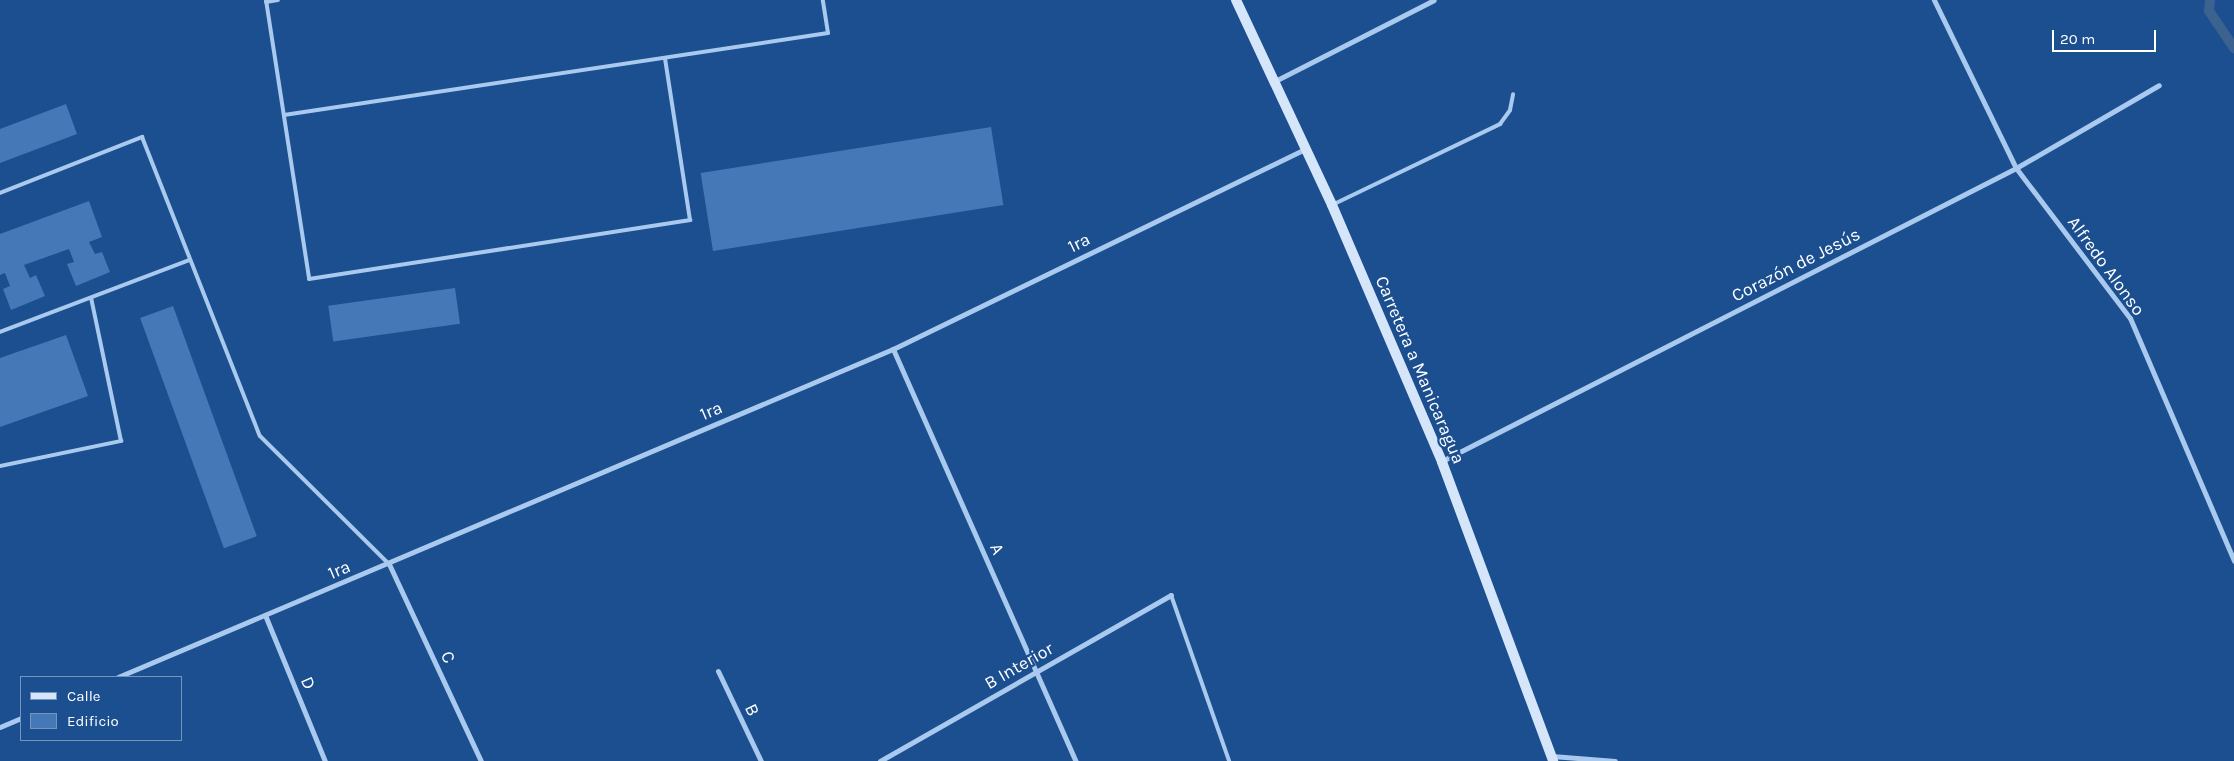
<!DOCTYPE html>
<meta charset="utf-8">
<style>
body{margin:0}
#map{position:relative;width:2234px;height:761px;overflow:hidden;background:#1b4f8f;font-family:Karla,sans-serif}
div>[style]{position:absolute}
.stream>*{height:10px;margin:-5px;padding:0 5px;transform-origin:5px;border-radius:5px;background:#3c6290}
.building>*{inset:0;background:#4478b7;transform-origin:0 0}
.service>*{height:4px;margin:-2px;padding:0 2px;transform-origin:2px;border-radius:2px;background:#a9c9ee}
.minor>*{height:5px;margin:-2.5px;padding:0 2.5px;transform-origin:2.5px;border-radius:2.5px;background:#a9c9ee}
.secondary>*{height:10px;margin:-5px;padding:0 5px;transform-origin:5px;border-radius:5px;background:#d6e6fa}
span{translate:-50% -50%;white-space:nowrap;text-align:center;line-height:1.15;-webkit-text-stroke:4.5px #1b4f8f;paint-order:stroke}
.street-label{font-size:18px;color:#fff}
.legend{position:absolute;left:20px;top:676px;width:162px;height:65px;box-sizing:border-box;background:#1b4f8f;border:1px solid #7695bc;margin:0;padding:6px 9px;list-style:none;font-size:15px;color:#fff}
.legend li{display:flex;align-items:center;gap:10px;height:25px}
.legend b{width:25px;border:1px solid #7695bc}
.scale{position:absolute;left:2052px;top:30px;width:104px;height:22px;box-sizing:border-box;border:2px solid #fff;border-top:0;padding-left:6px;font-size:15px;line-height:18px;white-space:nowrap;color:#fff;-webkit-text-stroke:4px #1b4f8f;paint-order:stroke}
</style>
<div id="map">
<div class="stream">
<i style="left:2210px;top:0;width:11px;rotate:95deg"></i>
<i style="left:2209px;top:11px;width:45px;rotate:56deg"></i>
</div>
<div class="building">
<i style="clip-path:polygon(66px 104px,77px 134px,0 163px,0 129px)"></i>
<i style="left:991px;top:127px;width:79px;height:294px;rotate:81deg"></i>
<i style="clip-path:polygon(89px 201px,102px 237px,89px 242px,95px 254px,102px 252px,110px 272px,76px 286px,67px 264px,74px 262px,69px 249px,24px 265px,30px 278px,36px 275px,45px 296px,11px 310px,3px 289px,10px 286px,5px 273px,0 275px,0 234px)"></i>
<i style="left:455px;top:288px;width:36px;height:128px;rotate:82deg"></i>
<i style="left:173px;top:306px;width:245px;height:35px;rotate:70deg"></i>
<i style="clip-path:polygon(66px 335px,88px 396px,0 427px,0 358px)"></i>
</div>
<div class="service">
<i style="left:266px;top:0;width:282px;rotate:81.2deg"></i>
<i style="left:309px;top:279px;width:386px;rotate:-8.8deg"></i>
<i style="left:690px;top:220px;width:164px;rotate:-98.8deg"></i>
<i style="left:266px;top:2px;width:12px;rotate:-9deg"></i>
<i style="left:284px;top:115px;width:550px;rotate:-8.57deg"></i>
<i style="left:828px;top:33px;width:33px;rotate:-99deg"></i>
<i style="left:0;top:193px;width:153px;rotate:-21.5deg"></i>
<i style="left:142px;top:137px;width:321px;rotate:68.5deg"></i>
<i style="left:260px;top:436px;width:182px;rotate:44.8deg"></i>
<i style="left:1332px;top:205px;width:187px;rotate:-25.7deg"></i>
<i style="left:1500px;top:124px;width:17px;rotate:-54deg"></i>
<i style="left:1510px;top:110px;width:16px;rotate:-79deg"></i>
<i style="left:0;top:332px;width:203px;rotate:-20.8deg"></i>
<i style="left:0;top:466px;width:124px;rotate:-11.7deg"></i>
<i style="left:121px;top:441px;width:146px;rotate:-101.8deg"></i>
<i style="left:1171px;top:595px;width:176px;rotate:70.7deg"></i>
</div>
<div class="minor">
<i style="left:1934px;top:0;width:187px;rotate:64deg"></i>
<i style="left:2016px;top:168px;width:188px;rotate:52.8deg"></i>
<i style="left:2130px;top:318px;width:264px;rotate:66.8deg"></i>
<i style="left:1275px;top:81px;width:178px;rotate:-27deg"></i>
<i style="left:893px;top:349px;width:451px;rotate:66.1deg"></i>
<i style="left:1442px;top:461px;width:644px;rotate:-27.04deg"></i>
<i style="left:2016px;top:168px;width:165px;rotate:-30.1deg"></i>
<i style="left:389px;top:564px;width:217px;rotate:65deg"></i>
<i style="left:265px;top:615px;width:158px;rotate:67.7deg"></i>
<i style="left:718px;top:671px;width:100px;rotate:64.5deg"></i>
<i style="left:118px;top:677px;width:842px;rotate:-22.94deg"></i>
<i style="left:893px;top:349px;width:458px;rotate:-25.9deg"></i>
<i style="left:0;top:727px;width:23px;rotate:-23deg"></i>
<i style="left:1552px;top:756px;width:63px;rotate:4.5deg"></i>
<i style="left:880px;top:761px;width:335px;rotate:-29.7deg"></i>
</div>
<div class="secondary">
<i style="left:1236px;top:0;width:226px;rotate:64.9deg"></i>
<i style="left:1332px;top:205px;width:280px;rotate:66.8deg"></i>
<i style="left:1442px;top:462px;width:319px;rotate:69.6deg"></i>
</div>
<div class="street-label">
<span style="left:1079px;top:243px;rotate:-26deg">1ra</span>
<span style="left:1796px;top:265px;rotate:-27deg">Corazón de Jesús</span>
<span style="left:2106px;top:266px;rotate:54deg">Alfredo Alonso</span>
<span style="left:1420px;top:370px;rotate:67deg">Carretera a Manicaragua</span>
<span style="left:711px;top:411px;rotate:-23deg">1ra</span>
<span style="left:997px;top:549px;rotate:66deg">A</span>
<span style="left:339px;top:570px;rotate:-23deg">1ra</span>
<span style="left:448px;top:657px;rotate:65deg">C</span>
<span style="left:1019px;top:666px;rotate:-30deg">B Interior</span>
<span style="left:308px;top:683px;rotate:67deg">D</span>
<span style="left:752px;top:710px;rotate:65deg">B</span>
</div>
<ul class="legend">
<li><b style="height:6px;background:#d6e6fa"></b>Calle</li>
<li><b style="height:14px;background:#4478b7"></b>Edificio</li>
</ul>
<div class="scale">20 m</div>
</div>
